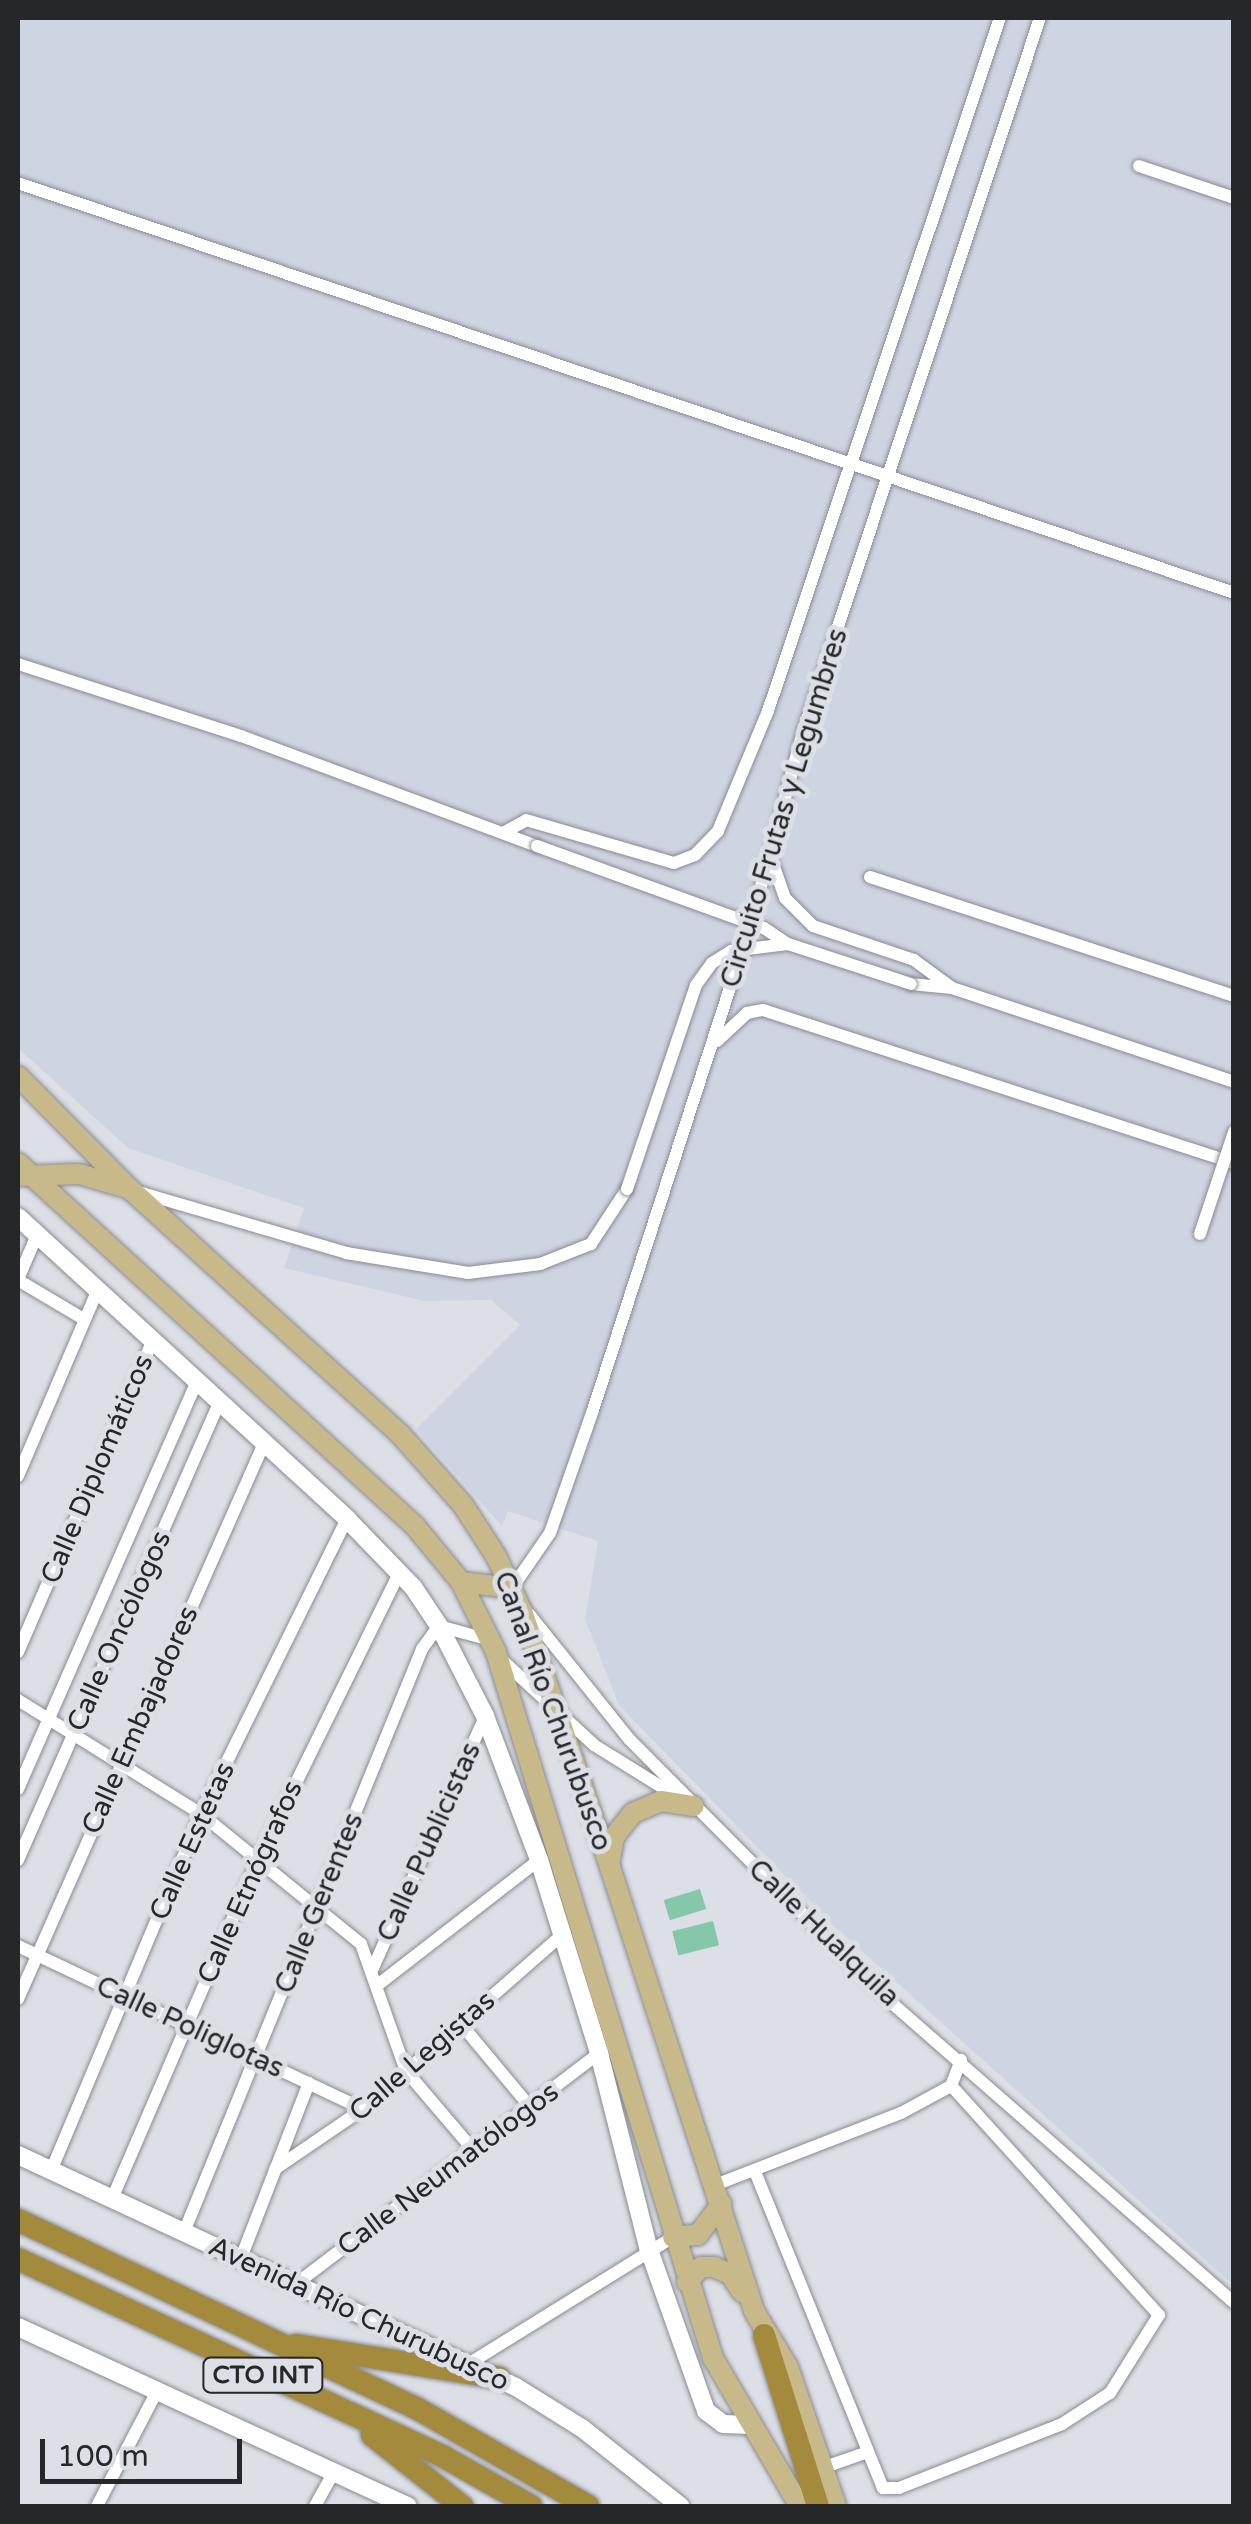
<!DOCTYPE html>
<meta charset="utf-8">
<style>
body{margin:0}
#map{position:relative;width:1251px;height:2524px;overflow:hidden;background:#dddfe6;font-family:"Varela Round",sans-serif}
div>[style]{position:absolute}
.built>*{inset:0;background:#cfd4e2}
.green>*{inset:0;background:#85c8a9;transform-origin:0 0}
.roads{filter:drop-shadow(0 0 2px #898b91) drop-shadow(0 0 2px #898b91)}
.street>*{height:12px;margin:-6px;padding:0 6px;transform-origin:6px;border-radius:6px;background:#fff}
.secondary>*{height:18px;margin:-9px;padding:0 9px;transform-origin:9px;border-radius:9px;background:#fff}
.primary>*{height:20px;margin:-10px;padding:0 10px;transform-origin:10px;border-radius:10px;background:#c8b98a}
.highway>*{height:22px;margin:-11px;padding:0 11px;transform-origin:11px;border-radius:11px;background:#a48a3c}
.bridges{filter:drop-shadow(0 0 2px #898b91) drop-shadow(0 0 2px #898b91)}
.street-bridge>*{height:12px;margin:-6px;padding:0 6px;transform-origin:6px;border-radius:6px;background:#fff}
span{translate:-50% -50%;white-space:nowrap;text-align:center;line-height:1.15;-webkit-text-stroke:10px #dddfe6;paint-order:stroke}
.shield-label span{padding:2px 8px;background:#dddfe6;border:2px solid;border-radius:8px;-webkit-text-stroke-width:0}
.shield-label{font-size:25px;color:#262729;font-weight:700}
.street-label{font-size:28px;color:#262729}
.frame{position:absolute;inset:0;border:20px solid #262729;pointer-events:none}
.scale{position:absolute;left:40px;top:2439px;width:202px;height:45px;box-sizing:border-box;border:5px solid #262729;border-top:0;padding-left:12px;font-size:30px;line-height:35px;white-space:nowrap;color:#262729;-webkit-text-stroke:8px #dddfe6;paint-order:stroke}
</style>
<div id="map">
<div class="built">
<i style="clip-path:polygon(18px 18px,1233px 18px,1233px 2285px,833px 1925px,619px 1705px,585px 1619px,598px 1541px,508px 1511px,502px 1526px,416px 1429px,520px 1325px,491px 1300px,425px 1301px,284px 1268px,304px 1208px,128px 1148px,18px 1048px)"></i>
</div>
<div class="green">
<i style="left:700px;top:1889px;width:21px;height:38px;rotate:73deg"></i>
<i style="left:713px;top:1921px;width:25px;height:42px;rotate:76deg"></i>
</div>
<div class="roads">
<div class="street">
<i style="left:1139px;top:166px;width:100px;rotate:18.6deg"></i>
<i style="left:18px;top:183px;width:1283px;rotate:18.63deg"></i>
<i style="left:18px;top:664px;width:234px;rotate:17.9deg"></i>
<i style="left:241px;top:736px;width:316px;rotate:20.4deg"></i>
<i style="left:503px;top:833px;width:26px;rotate:-29deg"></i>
<i style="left:526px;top:820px;width:154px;rotate:16.2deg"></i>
<i style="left:674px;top:863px;width:22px;rotate:-21deg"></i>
<i style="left:695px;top:855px;width:33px;rotate:-46deg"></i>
<i style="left:718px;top:831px;width:130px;rotate:-67.4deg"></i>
<i style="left:768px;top:711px;width:731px;rotate:-71.49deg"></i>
<i style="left:771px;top:858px;width:42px;rotate:70.7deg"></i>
<i style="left:785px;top:898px;width:40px;rotate:45deg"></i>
<i style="left:813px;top:926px;width:107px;rotate:18.6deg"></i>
<i style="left:914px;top:960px;width:47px;rotate:36.4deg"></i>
<i style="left:870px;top:877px;width:383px;rotate:18.1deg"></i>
<i style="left:911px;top:984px;width:41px;rotate:5.6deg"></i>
<i style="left:952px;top:988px;width:297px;rotate:18.4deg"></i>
<i style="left:717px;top:1041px;width:41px;rotate:-43deg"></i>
<i style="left:747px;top:1013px;width:16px;rotate:-11deg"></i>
<i style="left:763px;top:1010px;width:495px;rotate:18deg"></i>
<i style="left:138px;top:1192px;width:217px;rotate:16.3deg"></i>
<i style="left:346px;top:1253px;width:124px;rotate:9.3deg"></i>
<i style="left:468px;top:1273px;width:73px;rotate:-7.1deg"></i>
<i style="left:540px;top:1264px;width:55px;rotate:-21.4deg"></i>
<i style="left:591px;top:1244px;width:66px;rotate:-56.8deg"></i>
<i style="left:18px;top:1279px;width:48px;rotate:-66.6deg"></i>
<i style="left:18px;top:1280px;width:78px;rotate:30.8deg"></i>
<i style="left:18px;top:1476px;width:200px;rotate:-66.8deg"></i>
<i style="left:515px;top:1593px;width:6px;rotate:-121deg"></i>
<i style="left:512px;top:1588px;width:67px;rotate:-55.4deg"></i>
<i style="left:550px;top:1533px;width:130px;rotate:-70.7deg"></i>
<i style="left:593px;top:1410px;width:512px;rotate:-72.03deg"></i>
<i style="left:751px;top:923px;width:198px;rotate:-74.8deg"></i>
<i style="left:803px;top:732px;width:752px;rotate:-71.64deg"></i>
<i style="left:529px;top:1614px;width:161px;rotate:51.3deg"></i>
<i style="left:630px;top:1740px;width:363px;rotate:45.2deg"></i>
<i style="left:886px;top:1998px;width:463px;rotate:41.2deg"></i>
<i style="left:18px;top:1652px;width:340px;rotate:-66.6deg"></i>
<i style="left:502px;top:1660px;width:125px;rotate:42.7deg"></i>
<i style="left:594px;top:1745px;width:100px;rotate:31.9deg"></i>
<i style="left:18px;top:1700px;width:216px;rotate:31.9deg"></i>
<i style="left:201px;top:1814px;width:206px;rotate:39.1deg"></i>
<i style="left:361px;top:1944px;width:135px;rotate:70.5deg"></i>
<i style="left:406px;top:2071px;width:105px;rotate:49.6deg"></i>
<i style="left:18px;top:1789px;width:448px;rotate:-66.3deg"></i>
<i style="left:18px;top:1860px;width:501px;rotate:-66.25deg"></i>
<i style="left:18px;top:1946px;width:382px;rotate:25.3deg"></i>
<i style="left:373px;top:1968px;width:276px;rotate:-66deg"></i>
<i style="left:379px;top:1984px;width:202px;rotate:-37.8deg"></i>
<i style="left:18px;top:1999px;width:610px;rotate:-66.12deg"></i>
<i style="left:461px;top:2024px;width:109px;rotate:50.2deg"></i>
<i style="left:951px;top:2086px;width:28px;rotate:-69deg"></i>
<i style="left:275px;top:2169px;width:107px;rotate:-34.3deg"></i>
<i style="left:363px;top:2109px;width:264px;rotate:-41.2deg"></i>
<i style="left:51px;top:2171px;width:387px;rotate:-67.2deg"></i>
<i style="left:201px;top:1814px;width:329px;rotate:-63.7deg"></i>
<i style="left:756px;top:2174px;width:339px;rotate:68deg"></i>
<i style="left:883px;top:2488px;width:16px"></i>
<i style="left:899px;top:2488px;width:175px;rotate:-21.4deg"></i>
<i style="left:1062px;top:2424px;width:57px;rotate:-32.9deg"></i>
<i style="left:1110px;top:2393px;width:92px;rotate:-57.9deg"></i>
<i style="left:1159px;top:2315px;width:309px;rotate:-132.2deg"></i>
<i style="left:715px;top:2185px;width:199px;rotate:-21.2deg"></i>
<i style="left:901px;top:2113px;width:57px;rotate:-28.4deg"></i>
<i style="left:112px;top:2199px;width:369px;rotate:-66.7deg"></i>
<i style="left:258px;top:1860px;width:321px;rotate:-63.8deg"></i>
<i style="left:184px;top:2232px;width:630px;rotate:-67.79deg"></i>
<i style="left:422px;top:1649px;width:29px;rotate:-54deg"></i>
<i style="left:439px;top:1626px;width:53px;rotate:15.4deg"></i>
<i style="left:241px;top:2258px;width:188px;rotate:-68.8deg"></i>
<i style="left:296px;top:2284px;width:381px;rotate:-37.3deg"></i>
<i style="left:470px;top:2363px;width:239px;rotate:-31.8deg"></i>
<i style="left:822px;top:2468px;width:46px;rotate:-19.2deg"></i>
<i style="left:97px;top:2506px;width:130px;rotate:-62.4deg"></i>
<i style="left:315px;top:2506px;width:39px;rotate:-61deg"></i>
</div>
<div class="secondary">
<i style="left:18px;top:1217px;width:447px;rotate:42.5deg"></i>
<i style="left:347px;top:1519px;width:95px;rotate:45.9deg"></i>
<i style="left:413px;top:1587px;width:47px;rotate:56.3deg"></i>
<i style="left:439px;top:1626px;width:101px;rotate:62.9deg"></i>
<i style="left:485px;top:1716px;width:154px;rotate:69.4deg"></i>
<i style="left:539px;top:1860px;width:202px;rotate:72.7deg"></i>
<i style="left:599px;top:2053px;width:200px;rotate:75.8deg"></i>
<i style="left:648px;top:2247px;width:174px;rotate:70.5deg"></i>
<i style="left:706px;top:2411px;width:21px;rotate:37deg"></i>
<i style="left:723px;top:2424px;width:28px;rotate:2deg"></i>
<i style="left:18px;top:2155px;width:549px;rotate:24.98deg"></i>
<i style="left:516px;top:2387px;width:79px;rotate:32.1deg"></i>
<i style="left:583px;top:2429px;width:124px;rotate:38.4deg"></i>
<i style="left:18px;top:2327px;width:429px;rotate:24.7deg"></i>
</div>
<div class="primary">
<i style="left:18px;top:1076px;width:161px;rotate:45.3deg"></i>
<i style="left:131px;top:1190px;width:363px;rotate:42.2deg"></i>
<i style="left:400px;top:1434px;width:95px;rotate:48.4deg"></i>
<i style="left:463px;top:1505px;width:61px;rotate:57.1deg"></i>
<i style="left:496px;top:1556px;width:61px;rotate:64.7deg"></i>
<i style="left:522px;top:1611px;width:271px;rotate:71deg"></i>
<i style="left:610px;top:1867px;width:467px;rotate:72deg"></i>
<i style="left:754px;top:2311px;width:66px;rotate:58.7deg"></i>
<i style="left:788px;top:2367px;width:147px;rotate:70.9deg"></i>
<i style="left:18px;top:1163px;width:538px;rotate:42.44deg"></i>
<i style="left:415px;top:1526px;width:72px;rotate:50.6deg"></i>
<i style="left:461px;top:1582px;width:78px;rotate:63.4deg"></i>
<i style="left:496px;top:1652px;width:739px;rotate:72.91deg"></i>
<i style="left:713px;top:2358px;width:172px;rotate:59.6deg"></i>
<i style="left:21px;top:1176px;width:58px;rotate:-2deg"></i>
<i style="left:79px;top:1174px;width:47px;rotate:16.1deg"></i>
<i style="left:461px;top:1582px;width:51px;rotate:6.7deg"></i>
<i style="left:610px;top:1860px;width:23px;rotate:-80deg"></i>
<i style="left:614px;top:1837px;width:31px;rotate:-52deg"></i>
<i style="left:633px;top:1813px;width:30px;rotate:-23deg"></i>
<i style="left:661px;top:1801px;width:33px;rotate:9deg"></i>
<i style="left:673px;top:2237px;width:25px;rotate:-5deg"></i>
<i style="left:698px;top:2235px;width:39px;rotate:-53deg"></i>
<i style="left:687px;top:2282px;width:21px;rotate:-47deg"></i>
<i style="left:701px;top:2267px;width:13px"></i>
<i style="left:714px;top:2267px;width:17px;rotate:24deg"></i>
<i style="left:730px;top:2274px;width:22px;rotate:56deg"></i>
</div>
<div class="highway">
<i style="left:18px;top:2220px;width:442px;rotate:25.3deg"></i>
<i style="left:418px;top:2409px;width:196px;rotate:29.7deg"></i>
<i style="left:18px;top:2259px;width:470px;rotate:24.9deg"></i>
<i style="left:444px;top:2457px;width:100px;rotate:29.4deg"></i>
<i style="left:764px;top:2335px;width:179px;rotate:72.5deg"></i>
<i style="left:296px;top:2345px;width:206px;rotate:9.2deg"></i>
<i style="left:372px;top:2435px;width:115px;rotate:38.3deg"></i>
</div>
</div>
<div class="bridges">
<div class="street-bridge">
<i style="left:537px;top:846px;width:241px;rotate:19.9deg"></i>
<i style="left:764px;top:928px;width:29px;rotate:34deg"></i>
<i style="left:627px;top:1189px;width:215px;rotate:-71.3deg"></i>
<i style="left:696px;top:985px;width:27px;rotate:-54deg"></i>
<i style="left:712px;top:963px;width:22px;rotate:-32deg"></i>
<i style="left:731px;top:951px;width:57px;rotate:-7deg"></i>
<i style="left:788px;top:944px;width:129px;rotate:18deg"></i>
<i style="left:1200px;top:1234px;width:108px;rotate:-71.6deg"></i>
</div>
</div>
<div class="shield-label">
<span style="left:263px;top:2375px">CTO INT</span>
</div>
<div class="street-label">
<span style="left:784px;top:808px;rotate:-73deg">Circuito Frutas y Legumbres</span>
<span style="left:97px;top:1469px;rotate:-67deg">Calle Diplomáticos</span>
<span style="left:119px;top:1631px;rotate:-66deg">Calle Oncólogos</span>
<span style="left:553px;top:1711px;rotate:70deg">Canal Río Churubusco</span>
<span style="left:140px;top:1720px;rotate:-66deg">Calle Embajadores</span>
<span style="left:192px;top:1841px;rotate:-66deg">Calle Estetas</span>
<span style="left:429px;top:1842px;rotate:-66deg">Calle Publicistas</span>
<span style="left:250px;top:1882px;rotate:-66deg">Calle Etnógrafos</span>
<span style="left:319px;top:1903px;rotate:-68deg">Calle Gerentes</span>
<span style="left:824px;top:1933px;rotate:44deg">Calle Hualquila</span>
<span style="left:190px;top:2027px;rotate:25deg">Calle Poliglotas</span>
<span style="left:422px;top:2056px;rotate:-41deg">Calle Legistas</span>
<span style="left:448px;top:2169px;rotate:-37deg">Calle Neumatólogos</span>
<span style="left:359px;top:2314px;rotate:25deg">Avenida Río Churubusco</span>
</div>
<div class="frame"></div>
<div class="scale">100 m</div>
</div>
